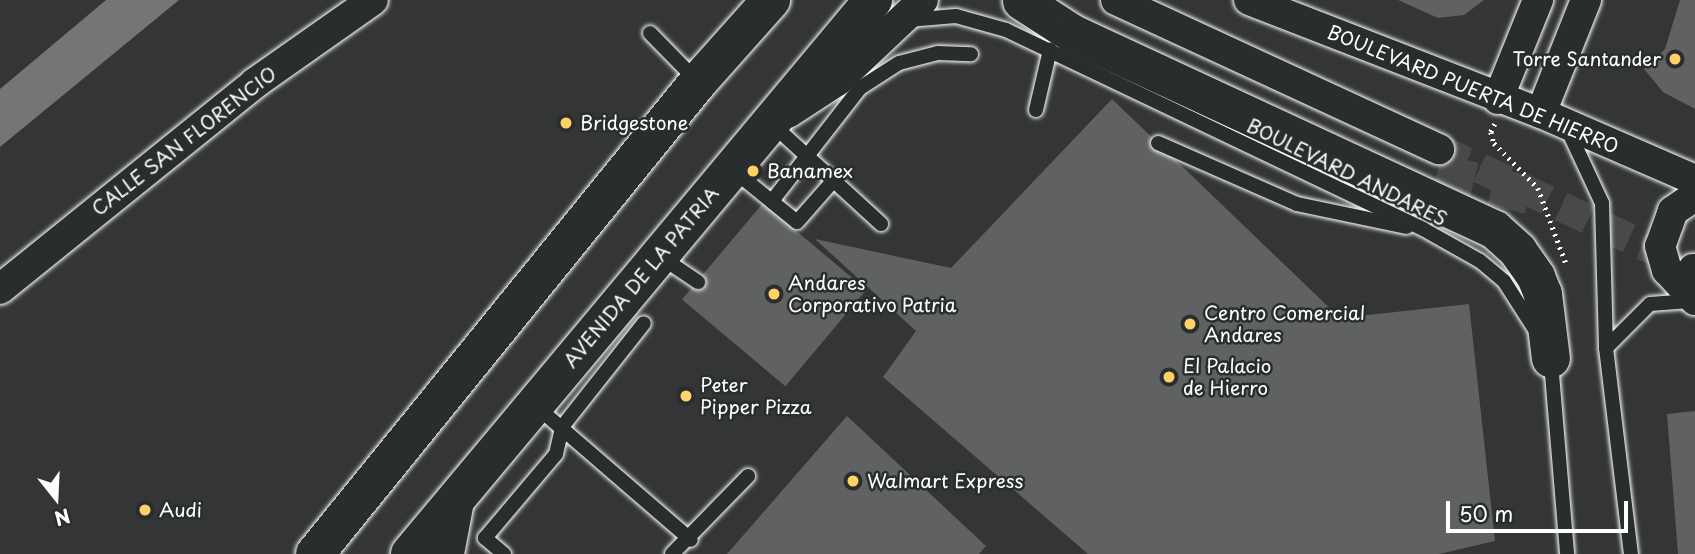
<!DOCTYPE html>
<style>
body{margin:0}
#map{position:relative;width:1695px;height:554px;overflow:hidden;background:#333536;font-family:"Playpen Sans",sans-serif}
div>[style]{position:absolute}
.water>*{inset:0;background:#737576}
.building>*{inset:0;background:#5f6162;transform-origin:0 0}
.minor-tunnel>*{height:30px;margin-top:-15px;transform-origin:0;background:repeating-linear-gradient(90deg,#47494a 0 30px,transparent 0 45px)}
.primary-tunnel>*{height:38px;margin-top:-19px;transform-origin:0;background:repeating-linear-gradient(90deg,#47494a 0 38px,transparent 0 57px)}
.path>*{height:4.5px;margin-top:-2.25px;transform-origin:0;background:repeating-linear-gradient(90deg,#fff 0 2px,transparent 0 7px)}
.roads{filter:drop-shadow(0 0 2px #fff) drop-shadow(0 0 2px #fff)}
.service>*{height:14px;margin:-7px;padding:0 7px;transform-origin:7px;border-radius:7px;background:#2a2d2e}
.minor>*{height:30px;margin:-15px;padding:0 15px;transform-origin:15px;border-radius:15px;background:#2a2d2e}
.primary>*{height:38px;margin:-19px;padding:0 19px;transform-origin:19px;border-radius:19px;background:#2a2d2e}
.dots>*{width:19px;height:19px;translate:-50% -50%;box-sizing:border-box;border:4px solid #2a2d2e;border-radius:50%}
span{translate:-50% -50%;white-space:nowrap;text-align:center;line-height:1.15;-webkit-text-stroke:5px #2a2d2e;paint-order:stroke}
.poi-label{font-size:19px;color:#fff}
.right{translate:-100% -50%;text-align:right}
.left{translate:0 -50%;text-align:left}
.street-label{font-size:19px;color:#fff}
.north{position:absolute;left:21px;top:463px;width:70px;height:70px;-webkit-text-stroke:5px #2a2d2e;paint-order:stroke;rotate:162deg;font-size:19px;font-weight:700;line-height:28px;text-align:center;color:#fff}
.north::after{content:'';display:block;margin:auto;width:24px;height:32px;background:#fff;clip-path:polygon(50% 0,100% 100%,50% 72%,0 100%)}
.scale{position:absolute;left:1446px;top:501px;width:182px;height:32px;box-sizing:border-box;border:4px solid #fff;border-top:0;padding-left:9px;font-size:21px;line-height:24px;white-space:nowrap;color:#fff;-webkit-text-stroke:5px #2a2d2e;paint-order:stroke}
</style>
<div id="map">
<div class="water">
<i style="clip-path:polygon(106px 0,179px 0,0 147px,0 89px)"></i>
</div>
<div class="building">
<i style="clip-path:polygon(1398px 0,1484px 0,1464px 15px,1438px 18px)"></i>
<i style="clip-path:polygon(1680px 0,1695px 0,1695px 109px,1663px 92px,1644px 69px,1665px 49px)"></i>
<i style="clip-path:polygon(1112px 99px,1340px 318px,1469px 304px,1495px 541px,1439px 554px,1088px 554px,883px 377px,916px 331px,815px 239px,951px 268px)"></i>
<i style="left:763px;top:203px;width:135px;height:126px;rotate:40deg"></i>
<i style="clip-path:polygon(1695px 411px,1695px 554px,1678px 554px,1667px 414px)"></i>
<i style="clip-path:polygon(847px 416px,986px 546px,979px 554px,727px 554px)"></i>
</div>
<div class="minor-tunnel">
<i style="left:1439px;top:149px;width:270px;rotate:25.2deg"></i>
</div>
<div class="primary-tunnel">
<i style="left:1437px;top:172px;width:102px;rotate:14.2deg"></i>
</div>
<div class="path">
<i style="left:1495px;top:124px;width:9px;rotate:117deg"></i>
<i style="left:1491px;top:132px;width:11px;rotate:75deg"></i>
<i style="left:1494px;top:143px;width:63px;rotate:45.6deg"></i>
<i style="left:1538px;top:188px;width:83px;rotate:69.6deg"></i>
</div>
<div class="roads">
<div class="service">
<i style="left:908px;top:20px;width:48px;rotate:-4.8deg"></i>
<i style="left:956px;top:16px;width:52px;rotate:15.6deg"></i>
<i style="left:1006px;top:30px;width:462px;rotate:25.5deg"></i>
<i style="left:1423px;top:229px;width:65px;rotate:29.3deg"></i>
<i style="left:1480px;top:261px;width:31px;rotate:40deg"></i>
<i style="left:1504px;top:281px;width:56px;rotate:57.4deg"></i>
<i style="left:650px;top:33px;width:67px;rotate:45.6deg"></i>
<i style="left:1036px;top:110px;width:62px;rotate:-76.9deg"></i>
<i style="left:772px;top:124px;width:148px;rotate:42.5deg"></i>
<i style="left:1567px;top:128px;width:83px;rotate:65deg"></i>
<i style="left:1602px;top:203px;width:145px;rotate:88.4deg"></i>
<i style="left:1606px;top:348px;width:208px;rotate:83.1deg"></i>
<i style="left:1158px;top:143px;width:152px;rotate:23.7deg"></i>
<i style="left:1297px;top:204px;width:112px;rotate:11.8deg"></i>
<i style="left:733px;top:170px;width:82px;rotate:39.1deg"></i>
<i style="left:797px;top:222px;width:56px;rotate:-48.6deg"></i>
<i style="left:772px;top:201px;width:143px;rotate:-52.1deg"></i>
<i style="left:860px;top:88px;width:46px;rotate:-32.7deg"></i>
<i style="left:899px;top:63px;width:40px;rotate:-14.4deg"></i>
<i style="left:938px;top:53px;width:33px;rotate:2deg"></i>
<i style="left:661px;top:257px;width:45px;rotate:34deg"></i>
<i style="left:1606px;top:348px;width:62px;rotate:-45deg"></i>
<i style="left:1650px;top:304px;width:40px;rotate:-4.3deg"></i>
<i style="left:1551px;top:362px;width:193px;rotate:85.2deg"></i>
<i style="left:537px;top:407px;width:203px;rotate:40.8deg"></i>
<i style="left:504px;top:554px;width:25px;rotate:-140deg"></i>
<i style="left:485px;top:538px;width:110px;rotate:-49.8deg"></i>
<i style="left:556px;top:454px;width:28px;rotate:-77deg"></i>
<i style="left:562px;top:427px;width:132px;rotate:-51.7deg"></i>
<i style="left:672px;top:554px;width:109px;rotate:-45.7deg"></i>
</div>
<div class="minor">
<i style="left:1116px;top:0;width:356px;rotate:24.8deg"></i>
<i style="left:1249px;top:0;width:313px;rotate:21.2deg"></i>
<i style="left:1541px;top:113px;width:168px;rotate:23.5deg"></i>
<i style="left:1498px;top:99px;width:107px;rotate:-68deg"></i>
<i style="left:788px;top:113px;width:59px;rotate:-33.1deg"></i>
<i style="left:837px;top:81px;width:118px;rotate:-43.3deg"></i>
<i style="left:1541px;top:113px;width:122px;rotate:-68.3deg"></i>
<i style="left:1695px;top:196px;width:27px;rotate:146deg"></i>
<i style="left:1673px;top:211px;width:37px;rotate:110deg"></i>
<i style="left:1660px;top:246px;width:25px;rotate:74deg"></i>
<i style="left:1667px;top:270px;width:41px;rotate:47deg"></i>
<i style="left:1693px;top:269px;width:2px"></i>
<i style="left:0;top:289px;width:328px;rotate:-38.9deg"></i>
<i style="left:255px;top:83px;width:144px;rotate:-35.1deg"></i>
<i style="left:449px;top:554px;width:59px;rotate:-79.3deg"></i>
</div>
<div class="primary">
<i style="left:1022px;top:1px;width:61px;rotate:32.9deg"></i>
<i style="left:1073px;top:34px;width:465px;rotate:24.9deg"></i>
<i style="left:1495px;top:230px;width:31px;rotate:42deg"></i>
<i style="left:1518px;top:251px;width:32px;rotate:55deg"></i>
<i style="left:1536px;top:277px;width:18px;rotate:68deg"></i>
<i style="left:1543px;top:294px;width:65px;rotate:83deg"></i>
<i style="left:315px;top:554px;width:608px;rotate:-50.94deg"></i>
<i style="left:698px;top:82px;width:110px;rotate:-48.3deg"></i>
<i style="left:410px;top:554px;width:722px;rotate:-50.11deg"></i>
</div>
</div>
<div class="dots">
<i style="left:1675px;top:59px;background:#ffd166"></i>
<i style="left:566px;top:123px;background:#ffd166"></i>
<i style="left:753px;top:171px;background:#ffd166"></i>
<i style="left:774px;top:294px;background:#ffd166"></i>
<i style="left:1190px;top:324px;background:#ffd166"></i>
<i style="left:1169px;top:377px;background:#ffd166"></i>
<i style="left:686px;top:396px;background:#ffd166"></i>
<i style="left:853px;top:481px;background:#ffd166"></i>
<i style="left:145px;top:510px;background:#ffd166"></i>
</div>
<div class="poi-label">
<span class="right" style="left:1661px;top:59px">Torre Santander</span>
<span class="left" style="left:580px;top:123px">Bridgestone</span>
<span class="left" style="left:767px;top:171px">Banamex</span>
<span class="left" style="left:788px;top:294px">Andares<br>Corporativo Patria</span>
<span class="left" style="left:1204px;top:324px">Centro Comercial<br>Andares</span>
<span class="left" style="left:1183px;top:377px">El Palacio<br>de Hierro</span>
<span class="left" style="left:700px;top:396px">Peter<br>Pipper Pizza</span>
<span class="left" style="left:867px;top:481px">Walmart Express</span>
<span class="left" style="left:159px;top:510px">Audi</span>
</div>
<div class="street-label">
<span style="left:1473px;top:89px;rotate:22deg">BOULEVARD PUERTA DE HIERRO</span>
<span style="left:184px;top:141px;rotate:-38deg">CALLE SAN FLORENCIO</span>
<span style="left:1347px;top:172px;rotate:26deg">BOULEVARD ANDARES</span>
<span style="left:641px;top:277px;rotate:-50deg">AVENIDA DE LA PATRIA</span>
</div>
<div class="north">N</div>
<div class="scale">50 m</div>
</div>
